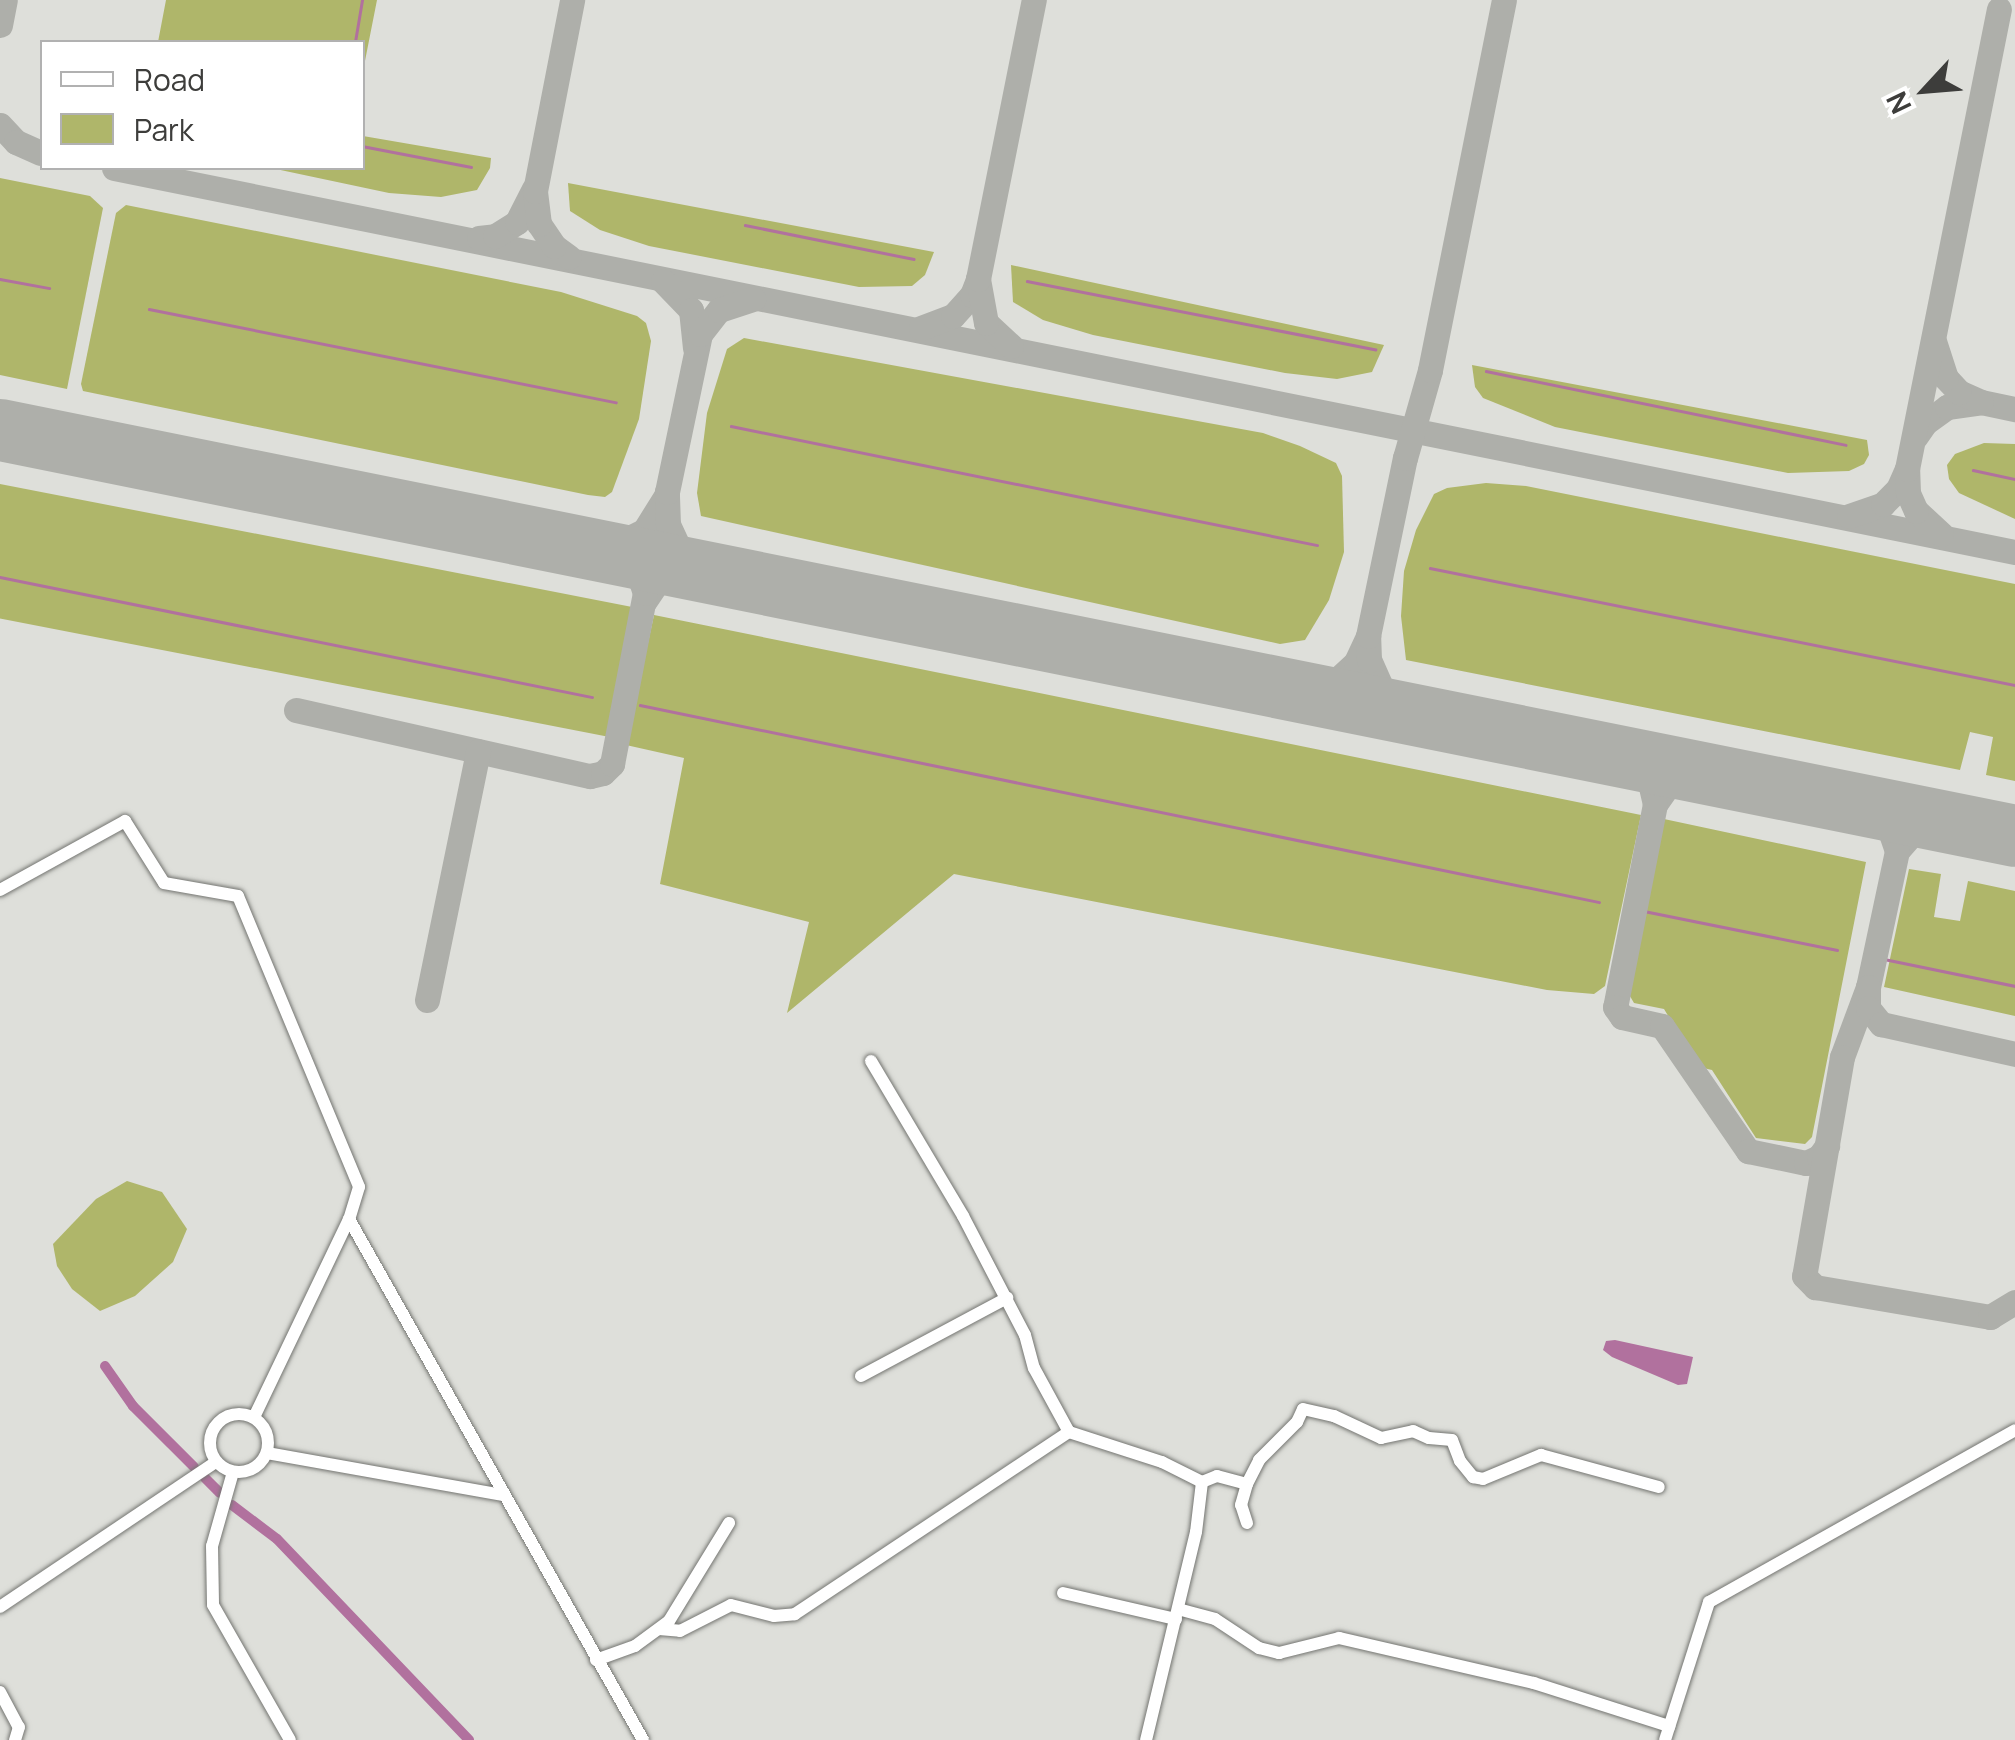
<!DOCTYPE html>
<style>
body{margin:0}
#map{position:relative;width:2015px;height:1740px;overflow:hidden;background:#dedfda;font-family:Manrope,sans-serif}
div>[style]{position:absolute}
.green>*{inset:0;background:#afb66a;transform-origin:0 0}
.water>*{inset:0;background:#b1719e}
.stream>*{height:2.5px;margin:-1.25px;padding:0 1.25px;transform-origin:1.25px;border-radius:1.25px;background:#b1719e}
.canal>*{height:10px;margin:-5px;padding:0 5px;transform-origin:5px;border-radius:5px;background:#b1719e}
.taxiway>*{height:25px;margin:-12.5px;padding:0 12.5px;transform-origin:12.5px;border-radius:12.5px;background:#aeafaa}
.runway>*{height:62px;margin:-31px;padding:0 31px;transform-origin:31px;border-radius:31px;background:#aeafaa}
.roads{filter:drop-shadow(0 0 2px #747571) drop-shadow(0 0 2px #747571)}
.minor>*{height:12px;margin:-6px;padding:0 6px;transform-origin:6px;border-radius:6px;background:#fff}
.minor>.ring{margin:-6px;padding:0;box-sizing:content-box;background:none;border:12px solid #fff;border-radius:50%}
span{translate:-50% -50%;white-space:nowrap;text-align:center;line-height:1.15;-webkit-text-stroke:8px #fff;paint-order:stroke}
.legend{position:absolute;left:40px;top:40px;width:325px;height:130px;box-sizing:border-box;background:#fff;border:2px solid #b1b1b1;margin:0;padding:12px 18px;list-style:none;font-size:30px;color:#3d3d3b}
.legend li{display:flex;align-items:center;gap:20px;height:50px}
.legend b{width:50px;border:2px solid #b1b1b1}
.north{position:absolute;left:1875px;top:40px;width:100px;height:100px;-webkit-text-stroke:8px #fff;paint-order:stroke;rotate:244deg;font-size:28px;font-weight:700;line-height:40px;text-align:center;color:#3d3d3b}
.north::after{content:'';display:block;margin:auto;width:35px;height:45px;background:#3d3d3b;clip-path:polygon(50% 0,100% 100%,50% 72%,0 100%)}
</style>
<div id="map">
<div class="green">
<i style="clip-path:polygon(166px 0,377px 0,363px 71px,362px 42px,158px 42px)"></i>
<i style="clip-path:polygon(363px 136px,491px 158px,490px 168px,477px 190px,441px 197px,389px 193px,271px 168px,362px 168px)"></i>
<i style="clip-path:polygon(0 178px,90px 196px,103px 208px,67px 389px,0 375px)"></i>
<i style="clip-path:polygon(568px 183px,934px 252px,925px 275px,912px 286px,859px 287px,649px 246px,600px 230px,570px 211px)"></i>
<i style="clip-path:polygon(126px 205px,561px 292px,637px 316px,646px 323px,651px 341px,639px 419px,612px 492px,605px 497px,588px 495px,83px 391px,81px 384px,116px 213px)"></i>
<i style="clip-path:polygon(1011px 265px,1384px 345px,1372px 372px,1337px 379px,1285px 373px,1093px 335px,1043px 320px,1013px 302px)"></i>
<i style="clip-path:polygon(744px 338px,1263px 433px,1300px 446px,1336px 463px,1342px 476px,1344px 552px,1329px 600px,1305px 640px,1280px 644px,701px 516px,697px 493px,707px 413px,727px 349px)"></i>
<i style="clip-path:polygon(1472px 365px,1867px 440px,1869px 455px,1864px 464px,1849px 471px,1788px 473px,1555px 427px,1483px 398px,1475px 387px)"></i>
<i style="clip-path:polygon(1984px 443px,2015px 444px,2015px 519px,1959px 493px,1949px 479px,1947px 465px,1955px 454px)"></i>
<i style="clip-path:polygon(1486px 483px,1526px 486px,2015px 584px,2015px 781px,1986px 775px,1993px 737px,1970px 732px,1960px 770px,1406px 660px,1401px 616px,1404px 571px,1416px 530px,1434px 494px,1447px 488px)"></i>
<i style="left:0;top:484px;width:644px;height:132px;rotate:11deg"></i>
<i style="clip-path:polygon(654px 615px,1641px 815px,1605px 986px,1594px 994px,1547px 990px,954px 874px,787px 1013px,809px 922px,660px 884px,684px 758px,626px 745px)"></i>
<i style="clip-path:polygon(1664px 819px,1866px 862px,1812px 1137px,1805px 1144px,1756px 1138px,1712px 1070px,1699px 1067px,1664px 1009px,1634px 1003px,1627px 991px)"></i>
<i style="clip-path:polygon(1909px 869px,1941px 874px,1934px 917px,1960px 921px,1968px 881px,2015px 891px,2015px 1016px,1884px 987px)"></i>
<i style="clip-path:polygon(127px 1181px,162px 1192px,187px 1229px,173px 1262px,135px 1296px,100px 1311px,72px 1289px,57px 1266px,53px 1244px,96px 1199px)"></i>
</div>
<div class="water">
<i style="clip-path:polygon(1615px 1340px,1693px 1357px,1687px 1384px,1678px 1385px,1612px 1357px,1603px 1350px,1606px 1341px)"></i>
</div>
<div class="stream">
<i style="left:355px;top:42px;width:43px;rotate:-80.5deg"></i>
<i style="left:362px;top:146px;width:111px;rotate:10.9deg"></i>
<i style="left:745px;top:225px;width:172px;rotate:11.4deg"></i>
<i style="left:0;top:279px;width:50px;rotate:10.4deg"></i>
<i style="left:1027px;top:281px;width:355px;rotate:11.1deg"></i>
<i style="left:149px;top:309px;width:476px;rotate:11.3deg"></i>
<i style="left:1486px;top:371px;width:367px;rotate:11.6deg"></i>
<i style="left:731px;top:426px;width:598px;rotate:11.48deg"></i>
<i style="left:1973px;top:470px;width:43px;rotate:12.1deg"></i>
<i style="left:1430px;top:568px;width:597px;rotate:11.31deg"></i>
<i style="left:0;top:577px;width:604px;rotate:11.46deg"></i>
<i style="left:640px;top:705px;width:979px;rotate:11.61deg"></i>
<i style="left:1639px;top:910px;width:202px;rotate:11.4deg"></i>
<i style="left:1884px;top:959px;width:134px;rotate:11.6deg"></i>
</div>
<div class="canal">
<i style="left:105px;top:1366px;width:49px;rotate:55deg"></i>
<i style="left:133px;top:1406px;width:86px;rotate:45deg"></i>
<i style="left:205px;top:1478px;width:21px;rotate:45deg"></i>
<i style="left:232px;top:1505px;width:56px;rotate:37.1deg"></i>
<i style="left:277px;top:1539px;width:278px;rotate:46.3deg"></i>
</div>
<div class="taxiway">
<i style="left:0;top:25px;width:25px;rotate:-79deg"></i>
<i style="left:0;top:125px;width:23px;rotate:47deg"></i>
<i style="left:16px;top:142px;width:27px;rotate:24deg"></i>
<i style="left:114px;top:168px;width:1939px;rotate:11.42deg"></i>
<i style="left:479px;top:238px;width:16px;rotate:-7deg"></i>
<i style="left:495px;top:236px;width:26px;rotate:-32deg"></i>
<i style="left:517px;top:222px;width:37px;rotate:-63deg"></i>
<i style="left:569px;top:257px;width:19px;rotate:-144deg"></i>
<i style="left:554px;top:246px;width:27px;rotate:-124deg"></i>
<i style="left:539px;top:224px;width:33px;rotate:-97deg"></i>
<i style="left:535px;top:191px;width:195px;rotate:-79deg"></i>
<i style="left:663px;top:281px;width:40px;rotate:46deg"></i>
<i style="left:691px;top:310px;width:38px;rotate:84deg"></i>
<i style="left:921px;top:328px;width:34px;rotate:-21deg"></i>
<i style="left:953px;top:316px;width:28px;rotate:-48deg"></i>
<i style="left:972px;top:295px;width:17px;rotate:-69deg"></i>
<i style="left:1011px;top:346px;width:34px;rotate:-137deg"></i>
<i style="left:986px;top:323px;width:45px;rotate:-100.3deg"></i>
<i style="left:978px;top:279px;width:285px;rotate:-78.7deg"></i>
<i style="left:1981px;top:402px;width:35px;rotate:12deg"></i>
<i style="left:1916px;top:436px;width:16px;rotate:-55deg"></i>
<i style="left:1925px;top:423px;width:27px;rotate:-36deg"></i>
<i style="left:1947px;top:407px;width:34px;rotate:-8deg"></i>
<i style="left:1981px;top:402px;width:24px;rotate:-156deg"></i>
<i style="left:1959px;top:392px;width:19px;rotate:-133deg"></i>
<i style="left:1946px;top:378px;width:38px;rotate:-108deg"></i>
<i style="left:1849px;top:516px;width:36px;rotate:-19deg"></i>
<i style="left:1883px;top:504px;width:21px;rotate:-45deg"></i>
<i style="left:1898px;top:489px;width:22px;rotate:-66deg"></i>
<i style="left:1941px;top:534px;width:34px;rotate:-137deg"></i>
<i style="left:1916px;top:511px;width:20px;rotate:-114deg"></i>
<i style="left:1908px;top:493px;width:24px;rotate:-92deg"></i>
<i style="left:1907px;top:469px;width:469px;rotate:-78.7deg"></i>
<i style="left:589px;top:548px;width:24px;rotate:-5deg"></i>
<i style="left:613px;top:546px;width:34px;rotate:-26deg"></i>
<i style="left:644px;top:531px;width:40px;rotate:-58deg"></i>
<i style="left:714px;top:573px;width:45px;rotate:-143.1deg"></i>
<i style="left:678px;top:546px;width:23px;rotate:-115deg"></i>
<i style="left:668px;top:525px;width:33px;rotate:-92deg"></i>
<i style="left:667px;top:492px;width:161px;rotate:-78.2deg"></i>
<i style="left:700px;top:334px;width:31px;rotate:-52deg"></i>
<i style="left:719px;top:310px;width:36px;rotate:-18deg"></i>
<i style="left:644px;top:602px;width:29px;rotate:-56deg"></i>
<i style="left:660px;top:578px;width:28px;rotate:-18deg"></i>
<i style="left:1282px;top:689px;width:29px;rotate:2deg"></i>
<i style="left:1311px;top:690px;width:28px;rotate:-21deg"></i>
<i style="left:1337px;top:680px;width:26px;rotate:-43deg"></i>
<i style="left:1356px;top:662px;width:29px;rotate:-65deg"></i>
<i style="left:296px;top:710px;width:301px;rotate:12.7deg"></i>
<i style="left:590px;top:776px;width:13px;rotate:-13deg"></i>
<i style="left:603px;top:773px;width:13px;rotate:-45deg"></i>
<i style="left:612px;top:764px;width:174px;rotate:-79.1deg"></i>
<i style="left:645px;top:593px;width:28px;rotate:-109deg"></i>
<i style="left:636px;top:567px;width:27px;rotate:-149deg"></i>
<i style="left:1421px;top:716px;width:24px;rotate:-156deg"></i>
<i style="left:1399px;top:706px;width:22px;rotate:-137deg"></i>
<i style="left:1383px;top:691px;width:34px;rotate:-114deg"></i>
<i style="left:1369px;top:660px;width:24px;rotate:-92deg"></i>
<i style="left:1368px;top:636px;width:182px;rotate:-78.3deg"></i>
<i style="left:1405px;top:458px;width:91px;rotate:-74.1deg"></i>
<i style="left:1430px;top:370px;width:377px;rotate:-78.7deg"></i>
<i style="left:1624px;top:757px;width:29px;rotate:35deg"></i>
<i style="left:1648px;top:774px;width:31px;rotate:77deg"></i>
<i style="left:1702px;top:773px;width:31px;rotate:167deg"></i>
<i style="left:1672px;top:780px;width:29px;rotate:125deg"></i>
<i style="left:1655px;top:804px;width:207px;rotate:101.1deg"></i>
<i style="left:1615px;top:1007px;width:12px;rotate:55deg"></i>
<i style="left:1622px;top:1017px;width:41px;rotate:12.7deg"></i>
<i style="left:1662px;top:1026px;width:152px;rotate:55.5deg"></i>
<i style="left:1748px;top:1151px;width:59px;rotate:11.7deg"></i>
<i style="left:1806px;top:1163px;width:14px;rotate:-25deg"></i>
<i style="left:1819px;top:1157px;width:14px;rotate:-54deg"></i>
<i style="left:1863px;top:806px;width:26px;rotate:29deg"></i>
<i style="left:1886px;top:819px;width:34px;rotate:71deg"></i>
<i style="left:1945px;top:821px;width:28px;rotate:167deg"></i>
<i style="left:1918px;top:827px;width:32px;rotate:131deg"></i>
<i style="left:1897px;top:851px;width:139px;rotate:102deg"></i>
<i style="left:1868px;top:987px;width:75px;rotate:110.4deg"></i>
<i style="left:1842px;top:1057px;width:222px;rotate:99.8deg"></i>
<i style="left:1804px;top:1276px;width:16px;rotate:45deg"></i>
<i style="left:1815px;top:1287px;width:178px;rotate:9.7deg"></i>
<i style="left:1990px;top:1317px;width:29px;rotate:-31deg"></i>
<i style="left:1868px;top:987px;width:21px;rotate:90deg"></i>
<i style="left:1868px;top:1008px;width:21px;rotate:51deg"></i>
<i style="left:1881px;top:1024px;width:137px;rotate:12.6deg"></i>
<i style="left:427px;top:1000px;width:254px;rotate:-78.4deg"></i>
</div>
<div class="runway">
<i style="left:0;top:430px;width:2055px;rotate:11.39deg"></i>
</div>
<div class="roads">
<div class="minor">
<i style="left:0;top:890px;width:143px;rotate:-28.9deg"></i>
<i style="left:125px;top:821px;width:73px;rotate:57.8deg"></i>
<i style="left:164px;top:883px;width:75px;rotate:10deg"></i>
<i style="left:238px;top:896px;width:315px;rotate:67.4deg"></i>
<i style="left:359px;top:1187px;width:34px;rotate:107deg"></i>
<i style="left:349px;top:1219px;width:220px;rotate:115.6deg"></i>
<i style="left:871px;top:1061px;width:180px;rotate:59.3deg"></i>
<i style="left:963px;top:1216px;width:134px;rotate:62.5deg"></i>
<i style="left:1025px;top:1335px;width:34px;rotate:75deg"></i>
<i style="left:1034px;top:1368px;width:73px;rotate:61.3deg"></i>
<i style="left:1069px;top:1432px;width:98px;rotate:17.9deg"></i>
<i style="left:1162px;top:1462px;width:45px;rotate:26.6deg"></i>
<i style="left:1202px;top:1482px;width:50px;rotate:96.8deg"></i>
<i style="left:1196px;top:1532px;width:214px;rotate:103.5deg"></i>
<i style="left:349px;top:1219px;width:598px;rotate:60.56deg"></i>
<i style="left:861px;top:1376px;width:166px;rotate:-28.1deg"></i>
<i class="ring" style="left:210px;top:1414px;width:46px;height:46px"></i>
<i style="left:267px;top:1453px;width:240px;rotate:10.1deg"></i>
<i style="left:233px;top:1472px;width:77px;rotate:105.8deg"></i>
<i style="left:212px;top:1546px;width:59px;rotate:89deg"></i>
<i style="left:213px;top:1605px;width:155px;rotate:60.3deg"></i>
<i style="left:1202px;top:1482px;width:16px;rotate:-22deg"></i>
<i style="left:1217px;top:1476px;width:31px;rotate:15deg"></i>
<i style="left:1247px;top:1523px;width:19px;rotate:-108deg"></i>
<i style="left:1241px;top:1505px;width:22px;rotate:-74deg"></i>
<i style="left:1247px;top:1484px;width:27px;rotate:-63deg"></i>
<i style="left:1259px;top:1460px;width:54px;rotate:-45deg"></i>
<i style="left:1297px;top:1422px;width:14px;rotate:-65deg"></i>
<i style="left:1303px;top:1409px;width:32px;rotate:13deg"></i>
<i style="left:1334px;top:1416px;width:52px;rotate:25.1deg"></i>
<i style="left:1381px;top:1438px;width:33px;rotate:-12deg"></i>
<i style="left:1413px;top:1431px;width:17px;rotate:24deg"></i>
<i style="left:1429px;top:1438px;width:23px;rotate:5deg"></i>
<i style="left:1452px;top:1440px;width:22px;rotate:69deg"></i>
<i style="left:1460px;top:1461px;width:21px;rotate:51deg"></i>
<i style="left:1473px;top:1477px;width:10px;rotate:11deg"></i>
<i style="left:1483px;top:1479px;width:63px;rotate:-22.5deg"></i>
<i style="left:1541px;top:1455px;width:122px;rotate:15.2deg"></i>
<i style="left:1063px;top:1593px;width:116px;rotate:13deg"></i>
<i style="left:0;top:1607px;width:260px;rotate:-33.9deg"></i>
<i style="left:1178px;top:1609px;width:38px;rotate:15deg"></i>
<i style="left:1215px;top:1619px;width:53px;rotate:33.4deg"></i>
<i style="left:1259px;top:1648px;width:21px;rotate:14deg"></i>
<i style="left:1279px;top:1653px;width:62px;rotate:-14deg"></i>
<i style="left:1339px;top:1638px;width:200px;rotate:13deg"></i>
<i style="left:1534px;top:1683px;width:142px;rotate:17.7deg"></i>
<i style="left:659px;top:1629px;width:21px;rotate:5deg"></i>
<i style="left:680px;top:1631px;width:57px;rotate:-27deg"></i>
<i style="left:731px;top:1605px;width:44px;rotate:14.3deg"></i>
<i style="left:774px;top:1616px;width:21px;rotate:-5deg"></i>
<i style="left:795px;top:1614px;width:329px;rotate:-33.6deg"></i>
<i style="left:596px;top:1660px;width:41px;rotate:-19.7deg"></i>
<i style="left:635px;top:1646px;width:42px;rotate:-36.3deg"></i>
<i style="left:669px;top:1621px;width:115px;rotate:-58.5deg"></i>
<i style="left:0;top:1692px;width:40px;rotate:62deg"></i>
<i style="left:19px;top:1727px;width:14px;rotate:107deg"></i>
<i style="left:1665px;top:1740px;width:145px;rotate:-72.3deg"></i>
<i style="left:1709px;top:1602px;width:351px;rotate:-29.3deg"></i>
</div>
</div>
<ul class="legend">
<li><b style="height:12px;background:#fff"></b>Road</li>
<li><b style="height:28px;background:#afb66a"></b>Park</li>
</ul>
<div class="north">N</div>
</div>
